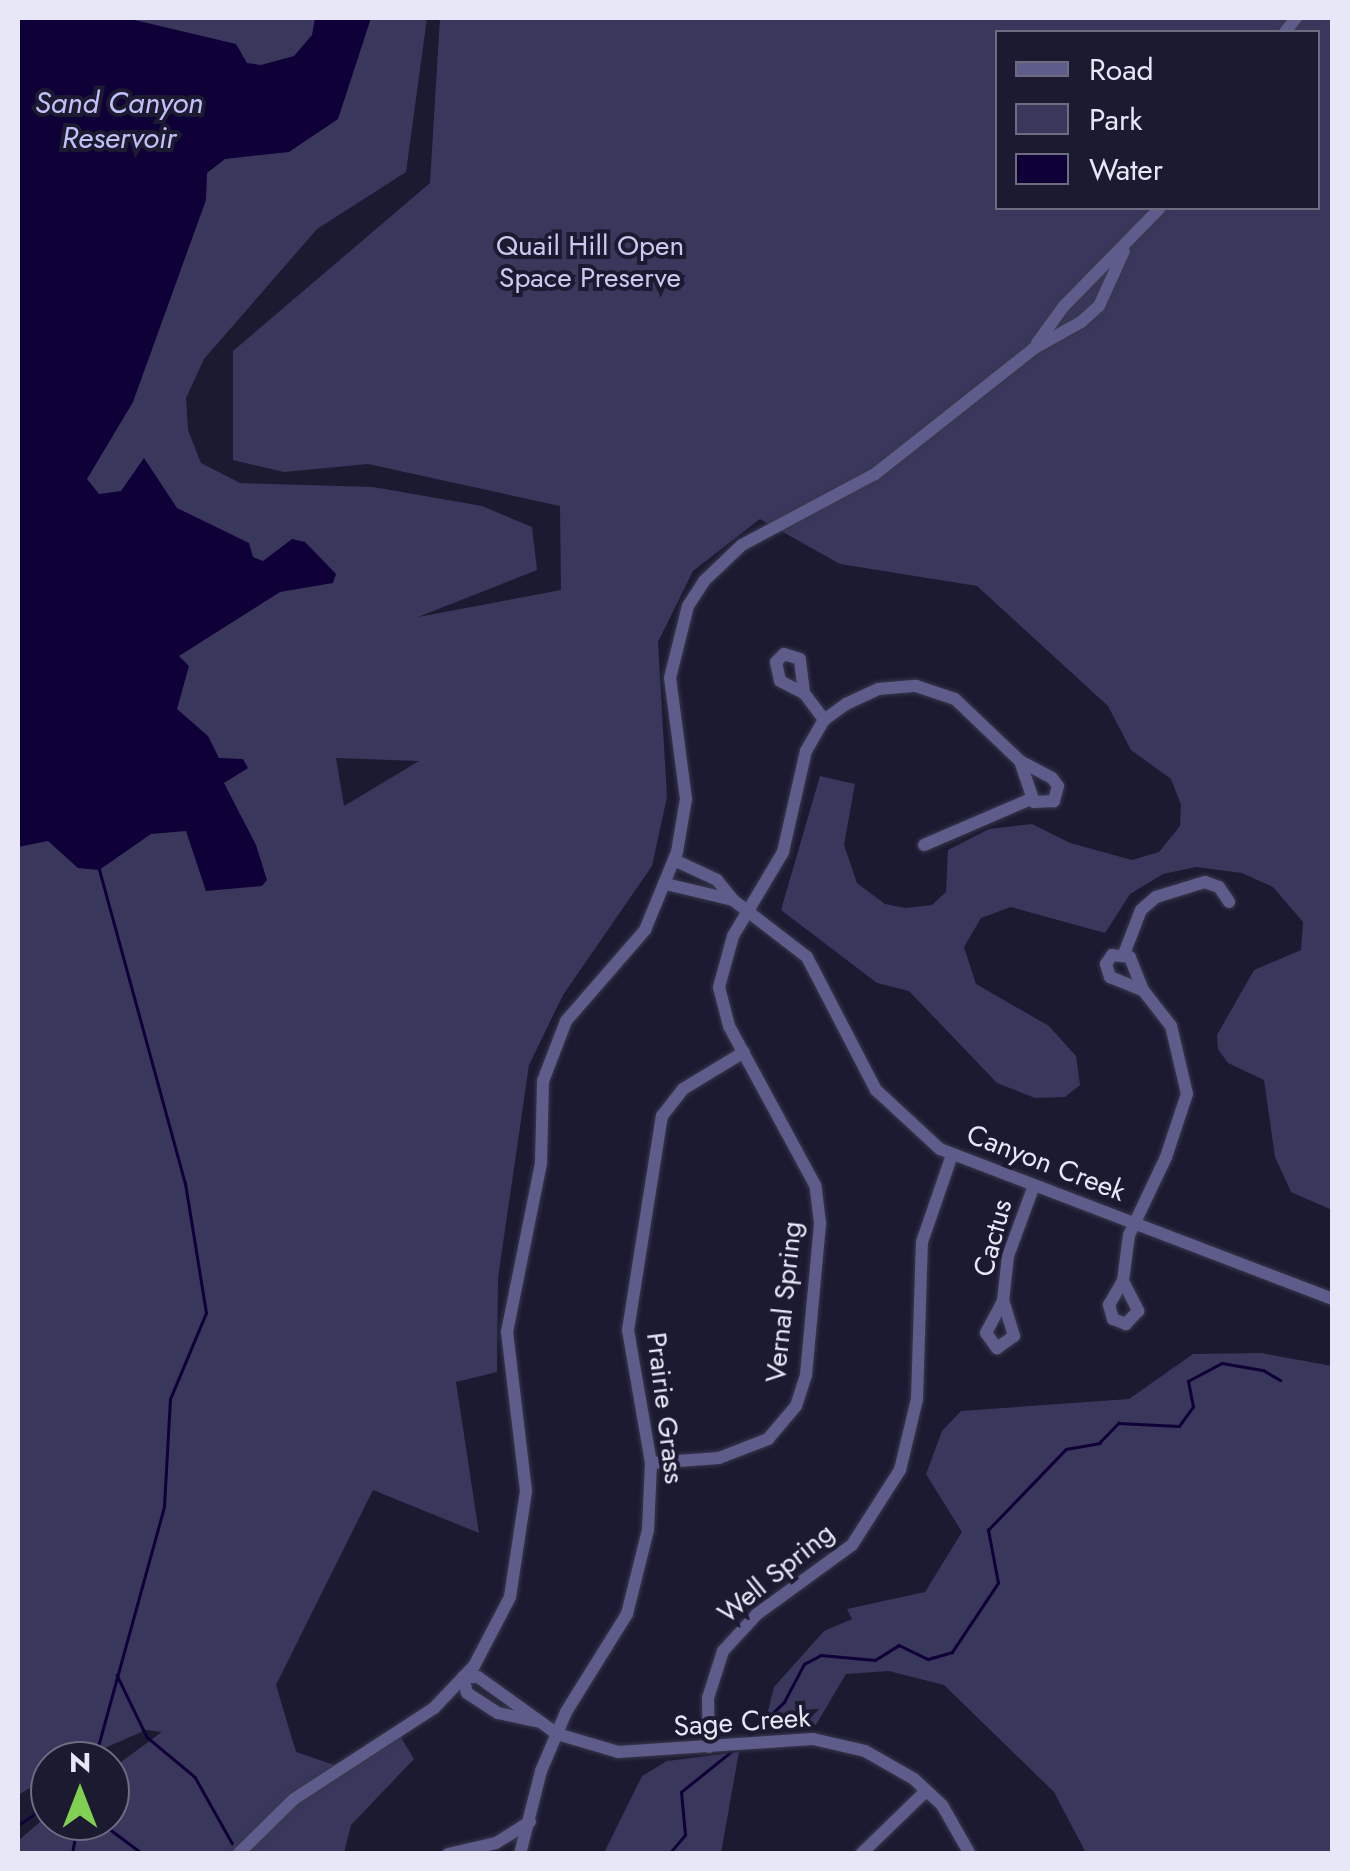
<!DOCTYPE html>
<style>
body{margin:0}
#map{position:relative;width:1350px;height:1871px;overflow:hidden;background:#1b1a30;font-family:Jost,sans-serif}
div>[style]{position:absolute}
.green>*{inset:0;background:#3a375d}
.water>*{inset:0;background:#0f0037}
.stream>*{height:2.5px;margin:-1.25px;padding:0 1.25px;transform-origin:1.25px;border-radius:1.25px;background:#0f0037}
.roads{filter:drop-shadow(0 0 2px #38374c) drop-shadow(0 0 2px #38374c)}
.minor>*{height:12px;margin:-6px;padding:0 6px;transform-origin:6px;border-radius:6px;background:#5e5c8a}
span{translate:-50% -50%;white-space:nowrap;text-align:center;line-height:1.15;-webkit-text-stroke:8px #1b1a30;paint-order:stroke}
.park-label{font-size:28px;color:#cacaf0}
.street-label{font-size:28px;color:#e7e7f7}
.water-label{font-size:30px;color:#c1c0f8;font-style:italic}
.frame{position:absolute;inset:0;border:20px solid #e7e7f7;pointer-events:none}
.legend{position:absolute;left:995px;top:30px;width:325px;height:180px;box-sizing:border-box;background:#1b1a30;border:2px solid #6d6c80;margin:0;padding:12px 18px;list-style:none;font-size:30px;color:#e7e7f7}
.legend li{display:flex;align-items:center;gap:20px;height:50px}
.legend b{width:50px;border:2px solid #6d6c80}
.north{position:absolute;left:30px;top:1741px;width:100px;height:100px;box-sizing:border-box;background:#1b1a30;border:2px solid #6d6c80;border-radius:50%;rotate:0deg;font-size:28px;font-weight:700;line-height:40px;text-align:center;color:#e7e7f7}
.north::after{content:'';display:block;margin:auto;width:35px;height:45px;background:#81d051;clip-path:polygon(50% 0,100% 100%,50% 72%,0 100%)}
</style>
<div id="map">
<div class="green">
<i style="clip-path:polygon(evenodd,18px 18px,427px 18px,406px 172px,317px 229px,204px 359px,186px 398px,188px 430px,201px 463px,240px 483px,373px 487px,482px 506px,532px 527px,537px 570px,418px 617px,561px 590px,560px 506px,368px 464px,284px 472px,233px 460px,233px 351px,430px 183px,440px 18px,1332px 18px,1332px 1210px,1291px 1192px,1275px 1157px,1264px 1080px,1228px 1063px,1218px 1049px,1217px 1035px,1254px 970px,1301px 950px,1303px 922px,1273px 887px,1242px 873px,1196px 867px,1163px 874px,1130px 894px,1105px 933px,1011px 907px,981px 918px,964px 947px,976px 984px,1049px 1026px,1076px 1056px,1080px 1085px,1065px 1097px,1035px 1098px,997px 1083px,909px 991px,877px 983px,781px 910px,820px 776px,855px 784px,844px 845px,857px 883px,885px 904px,906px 908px,932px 905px,946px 892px,948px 850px,989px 829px,1032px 824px,1070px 843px,1132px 860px,1159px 852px,1180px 826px,1181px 805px,1171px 779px,1131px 750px,1108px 706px,977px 586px,840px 564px,760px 519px,693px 571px,658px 642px,667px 797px,652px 866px,563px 995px,529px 1065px,498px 1278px,497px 1372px,456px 1382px,479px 1533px,373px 1490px,276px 1685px,296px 1752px,343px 1768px,400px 1736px,414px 1759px,351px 1825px,344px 1853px,18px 1854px,18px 1841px,50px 1813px,50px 1821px,110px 1821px,110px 1770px,162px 1732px,146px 1730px,75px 1761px,50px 1761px,50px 1776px,18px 1795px,18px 18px,998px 32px,1318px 32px,1318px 208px,998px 208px,998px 32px,18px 18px,336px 758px,419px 761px,344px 806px,336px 758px)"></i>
<i style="clip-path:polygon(1261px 1353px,1332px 1366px,1332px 1853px,1086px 1853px,1054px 1792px,944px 1685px,889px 1671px,846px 1674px,814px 1728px,775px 1726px,768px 1711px,774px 1687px,824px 1631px,852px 1619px,847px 1609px,925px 1592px,962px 1532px,926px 1474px,942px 1431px,961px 1411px,1129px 1399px,1193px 1354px)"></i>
<i style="clip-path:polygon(739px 1752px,721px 1853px,604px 1853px,642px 1776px,667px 1761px)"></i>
</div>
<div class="water">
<i style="clip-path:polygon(18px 18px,126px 18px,236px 44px,247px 63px,261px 65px,294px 56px,312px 35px,315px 18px,371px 18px,338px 119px,289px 152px,225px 159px,207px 173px,206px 200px,133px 402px,87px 479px,99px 494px,121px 491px,144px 458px,177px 508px,249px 543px,253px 557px,263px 561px,292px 539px,305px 542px,336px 574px,333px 583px,280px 592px,179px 656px,189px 666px,177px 709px,208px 736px,219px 758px,243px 759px,248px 768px,224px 783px,256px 845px,267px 880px,262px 886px,206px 891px,186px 831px,151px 834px,99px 870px,78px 868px,48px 841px,18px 847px)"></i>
</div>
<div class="stream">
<i style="left:117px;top:1675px;width:69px;rotate:64.2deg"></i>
<i style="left:147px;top:1737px;width:62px;rotate:39.8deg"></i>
<i style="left:195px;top:1777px;width:76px;rotate:60.7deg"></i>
<i style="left:747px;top:1738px;width:52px;rotate:-44.2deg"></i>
<i style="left:784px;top:1702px;width:43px;rotate:-62.2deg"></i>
<i style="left:804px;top:1664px;width:19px;rotate:-28deg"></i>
<i style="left:821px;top:1655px;width:54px;rotate:5.3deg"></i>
<i style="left:875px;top:1660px;width:28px;rotate:-32deg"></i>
<i style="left:899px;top:1645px;width:32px;rotate:26deg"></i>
<i style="left:928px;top:1659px;width:25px;rotate:-16deg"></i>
<i style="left:952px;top:1652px;width:83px;rotate:-56.3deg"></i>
<i style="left:998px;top:1583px;width:54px;rotate:-100.7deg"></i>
<i style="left:988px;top:1530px;width:112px;rotate:-46.1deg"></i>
<i style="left:1066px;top:1449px;width:34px;rotate:-10deg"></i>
<i style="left:1099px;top:1443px;width:28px;rotate:-46deg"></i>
<i style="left:1118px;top:1423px;width:61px;rotate:2.8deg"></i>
<i style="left:1179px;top:1426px;width:24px;rotate:-54deg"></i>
<i style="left:1193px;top:1407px;width:26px;rotate:-101deg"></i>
<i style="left:1188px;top:1381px;width:38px;rotate:-28deg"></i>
<i style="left:1222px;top:1363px;width:42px;rotate:9.7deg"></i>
<i style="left:1263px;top:1370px;width:20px;rotate:30deg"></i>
<i style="left:94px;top:1761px;width:264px;rotate:-74.6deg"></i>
<i style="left:164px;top:1506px;width:107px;rotate:-86.8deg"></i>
<i style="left:170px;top:1399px;width:93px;rotate:-67.3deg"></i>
<i style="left:206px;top:1313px;width:131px;rotate:-99.2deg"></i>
<i style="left:185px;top:1184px;width:327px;rotate:-105.3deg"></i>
<i style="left:99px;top:1821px;width:55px;rotate:36.9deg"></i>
<i style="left:18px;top:1825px;width:24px;rotate:-33deg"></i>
<i style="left:38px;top:1812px;width:24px;rotate:-60deg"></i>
<i style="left:72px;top:1854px;width:34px;rotate:-80deg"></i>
<i style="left:669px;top:1854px;width:25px;rotate:-50deg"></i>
<i style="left:685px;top:1835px;width:43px;rotate:-95.3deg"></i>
<i style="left:681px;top:1792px;width:67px;rotate:-38.9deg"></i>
</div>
<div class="roads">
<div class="minor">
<i style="left:1285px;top:32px;width:18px;rotate:-52deg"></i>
<i style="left:1037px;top:343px;width:46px;rotate:-53.9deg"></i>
<i style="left:1064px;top:306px;width:137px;rotate:-45.6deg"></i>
<i style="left:804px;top:693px;width:34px;rotate:-97deg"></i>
<i style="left:800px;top:659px;width:17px;rotate:-163deg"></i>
<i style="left:784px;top:654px;width:11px;rotate:135deg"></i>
<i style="left:776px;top:662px;width:19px;rotate:78deg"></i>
<i style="left:780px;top:681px;width:27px;rotate:27deg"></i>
<i style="left:804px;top:693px;width:34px;rotate:53deg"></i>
<i style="left:924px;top:845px;width:116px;rotate:-23.3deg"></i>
<i style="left:674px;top:860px;width:47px;rotate:24.9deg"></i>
<i style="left:717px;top:880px;width:26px;rotate:51deg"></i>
<i style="left:733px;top:900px;width:93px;rotate:37.6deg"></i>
<i style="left:807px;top:957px;width:150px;rotate:62.6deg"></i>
<i style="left:876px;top:1090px;width:87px;rotate:42.7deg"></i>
<i style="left:940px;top:1149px;width:420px;rotate:20.9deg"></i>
<i style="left:666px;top:884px;width:69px;rotate:13.4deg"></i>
<i style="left:1124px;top:954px;width:47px;rotate:-68.9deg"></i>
<i style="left:1141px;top:910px;width:20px;rotate:-41deg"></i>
<i style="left:1156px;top:897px;width:51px;rotate:-17deg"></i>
<i style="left:1205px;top:882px;width:15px;rotate:20deg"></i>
<i style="left:1219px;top:887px;width:18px;rotate:56deg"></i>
<i style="left:1123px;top:1281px;width:34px;rotate:63deg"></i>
<i style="left:1138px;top:1311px;width:18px;rotate:133deg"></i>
<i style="left:1126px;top:1324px;width:14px;rotate:-159deg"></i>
<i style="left:1113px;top:1319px;width:15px;rotate:-106deg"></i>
<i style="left:1109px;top:1305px;width:28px;rotate:-60deg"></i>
<i style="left:1123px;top:1281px;width:46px;rotate:-82.6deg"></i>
<i style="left:1129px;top:1235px;width:86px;rotate:-64.6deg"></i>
<i style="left:1166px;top:1157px;width:66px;rotate:-71.6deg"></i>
<i style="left:1187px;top:1094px;width:70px;rotate:-103.2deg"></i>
<i style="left:1171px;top:1026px;width:46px;rotate:-127.9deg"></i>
<i style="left:1143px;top:990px;width:35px;rotate:-112deg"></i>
<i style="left:1130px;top:957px;width:18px;rotate:-174deg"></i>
<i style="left:1112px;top:955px;width:11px;rotate:124deg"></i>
<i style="left:1106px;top:964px;width:14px;rotate:73deg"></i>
<i style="left:1110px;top:977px;width:35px;rotate:22deg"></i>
<i style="left:1003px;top:1301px;width:36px;rotate:118deg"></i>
<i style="left:986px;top:1333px;width:19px;rotate:54deg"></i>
<i style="left:997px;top:1348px;width:21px;rotate:-35deg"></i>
<i style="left:1014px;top:1336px;width:37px;rotate:-107deg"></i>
<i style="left:1003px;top:1301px;width:45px;rotate:-83.7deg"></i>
<i style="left:1008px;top:1256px;width:72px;rotate:-69.8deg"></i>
<i style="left:651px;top:1463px;width:68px;rotate:-4.2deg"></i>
<i style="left:719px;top:1458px;width:53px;rotate:-21.2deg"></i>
<i style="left:768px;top:1439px;width:43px;rotate:-49.7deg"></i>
<i style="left:796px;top:1406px;width:33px;rotate:-72deg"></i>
<i style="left:806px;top:1375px;width:153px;rotate:-84.7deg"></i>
<i style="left:820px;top:1223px;width:38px;rotate:-97deg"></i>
<i style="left:815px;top:1185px;width:181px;rotate:-118.4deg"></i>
<i style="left:729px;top:1026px;width:40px;rotate:-104.4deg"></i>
<i style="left:719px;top:987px;width:53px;rotate:-74.6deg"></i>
<i style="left:733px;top:936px;width:98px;rotate:-59.2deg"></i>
<i style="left:783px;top:852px;width:104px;rotate:-77.2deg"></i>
<i style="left:806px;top:751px;width:36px;rotate:-60deg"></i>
<i style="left:824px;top:720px;width:27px;rotate:-36deg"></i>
<i style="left:846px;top:704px;width:35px;rotate:-25deg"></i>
<i style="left:878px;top:689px;width:38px;rotate:-5deg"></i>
<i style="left:916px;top:686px;width:41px;rotate:18.4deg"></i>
<i style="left:955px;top:699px;width:90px;rotate:43.6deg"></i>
<i style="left:1020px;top:761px;width:36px;rotate:28deg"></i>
<i style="left:1052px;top:778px;width:10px;rotate:53deg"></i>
<i style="left:1058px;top:786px;width:16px;rotate:105deg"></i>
<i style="left:1054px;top:801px;width:20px;rotate:177deg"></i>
<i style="left:1034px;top:802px;width:43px;rotate:-108.9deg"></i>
<i style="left:463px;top:1677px;width:15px"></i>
<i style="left:478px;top:1677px;width:97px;rotate:35.8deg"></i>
<i style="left:557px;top:1734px;width:64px;rotate:16.4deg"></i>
<i style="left:618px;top:1752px;width:195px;rotate:-3.8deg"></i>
<i style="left:813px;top:1739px;width:53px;rotate:13deg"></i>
<i style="left:865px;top:1751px;width:56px;rotate:29.7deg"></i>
<i style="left:914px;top:1779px;width:38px;rotate:43deg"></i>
<i style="left:942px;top:1805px;width:56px;rotate:60.3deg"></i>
<i style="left:463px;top:1677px;width:16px;rotate:76deg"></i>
<i style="left:467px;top:1693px;width:37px;rotate:33deg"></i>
<i style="left:498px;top:1713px;width:40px;rotate:12deg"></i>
<i style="left:709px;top:1747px;width:49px;rotate:-91.2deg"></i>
<i style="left:708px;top:1698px;width:49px;rotate:-72.3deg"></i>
<i style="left:723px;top:1651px;width:50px;rotate:-47.4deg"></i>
<i style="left:757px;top:1614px;width:117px;rotate:-36deg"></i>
<i style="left:852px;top:1545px;width:89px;rotate:-57.4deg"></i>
<i style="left:900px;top:1470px;width:73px;rotate:-76.5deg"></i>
<i style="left:917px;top:1399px;width:157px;rotate:-88.2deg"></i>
<i style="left:922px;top:1242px;width:92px;rotate:-71deg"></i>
<i style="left:238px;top:1854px;width:78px;rotate:-44.5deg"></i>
<i style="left:294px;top:1799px;width:167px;rotate:-33deg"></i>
<i style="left:434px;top:1708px;width:58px;rotate:-46.4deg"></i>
<i style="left:474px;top:1666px;width:78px;rotate:-62.4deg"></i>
<i style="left:510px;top:1597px;width:107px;rotate:-81.4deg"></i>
<i style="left:526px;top:1491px;width:160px;rotate:-96.8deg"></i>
<i style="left:507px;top:1332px;width:172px;rotate:-78.6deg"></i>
<i style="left:541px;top:1163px;width:82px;rotate:-88.6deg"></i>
<i style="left:543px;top:1081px;width:64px;rotate:-69deg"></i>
<i style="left:566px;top:1021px;width:121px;rotate:-49deg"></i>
<i style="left:645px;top:930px;width:84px;rotate:-67.7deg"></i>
<i style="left:677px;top:852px;width:54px;rotate:-80.4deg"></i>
<i style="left:686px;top:799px;width:122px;rotate:-97.5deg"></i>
<i style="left:670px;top:678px;width:74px;rotate:-76deg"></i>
<i style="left:688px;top:606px;width:30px;rotate:-57deg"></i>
<i style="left:704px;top:581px;width:52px;rotate:-43.5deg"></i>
<i style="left:742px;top:545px;width:151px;rotate:-28.1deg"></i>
<i style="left:875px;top:474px;width:201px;rotate:-38.3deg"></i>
<i style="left:1033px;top:349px;width:55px;rotate:-29.4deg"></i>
<i style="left:1081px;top:322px;width:24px;rotate:-42deg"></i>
<i style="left:1099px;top:306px;width:60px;rotate:-65.6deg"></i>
<i style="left:448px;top:1854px;width:49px;rotate:-12.9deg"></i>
<i style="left:496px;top:1843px;width:40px;rotate:-32deg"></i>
<i style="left:520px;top:1854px;width:86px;rotate:-75.8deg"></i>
<i style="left:541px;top:1771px;width:64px;rotate:-67deg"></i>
<i style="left:566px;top:1712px;width:115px;rotate:-58.1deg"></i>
<i style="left:627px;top:1614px;width:87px;rotate:-76deg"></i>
<i style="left:648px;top:1530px;width:67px;rotate:-87.4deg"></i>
<i style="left:651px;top:1463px;width:135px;rotate:-99.8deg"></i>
<i style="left:628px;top:1330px;width:217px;rotate:-81deg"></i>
<i style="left:662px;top:1116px;width:34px;rotate:-52deg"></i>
<i style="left:683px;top:1089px;width:71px;rotate:-31.2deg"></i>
<i style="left:861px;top:1854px;width:91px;rotate:-44.1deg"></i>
</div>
</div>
<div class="park-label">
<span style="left:590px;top:262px">Quail Hill Open<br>Space Preserve</span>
</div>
<div class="street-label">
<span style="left:1046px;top:1163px;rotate:21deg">Canyon Creek</span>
<span style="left:993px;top:1238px;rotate:-75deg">Cactus</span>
<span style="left:784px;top:1302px;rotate:-84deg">Vernal Spring</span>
<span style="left:665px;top:1408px;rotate:83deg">Prairie Grass</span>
<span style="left:776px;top:1573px;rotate:-39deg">Well Spring</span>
<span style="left:742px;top:1722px;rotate:-4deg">Sage Creek</span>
</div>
<div class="water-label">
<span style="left:119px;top:120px">Sand Canyon<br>Reservoir</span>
</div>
<div class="frame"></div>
<ul class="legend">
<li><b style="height:12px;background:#5e5c8a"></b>Road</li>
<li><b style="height:28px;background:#3a375d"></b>Park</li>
<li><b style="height:28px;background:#0f0037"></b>Water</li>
</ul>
<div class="north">N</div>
</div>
